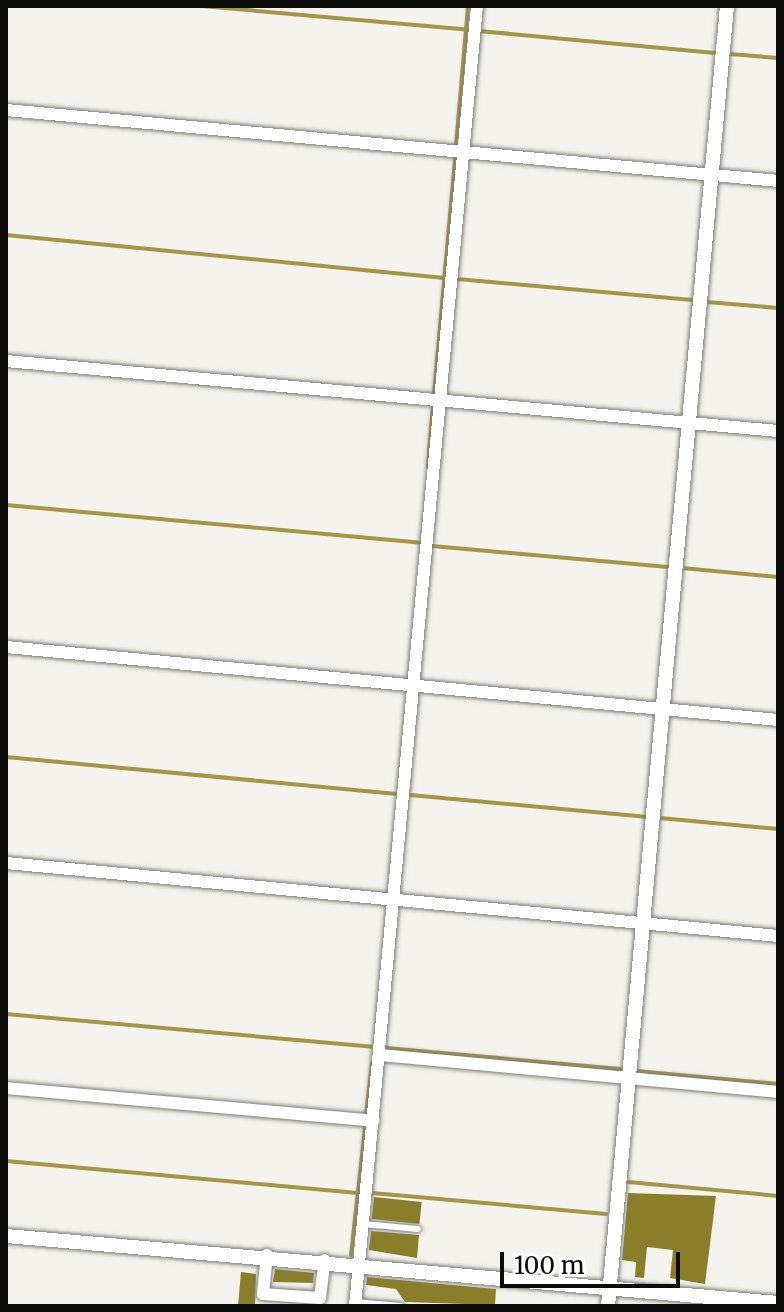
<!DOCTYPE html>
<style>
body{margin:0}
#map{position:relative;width:784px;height:1312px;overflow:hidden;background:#f4f3ee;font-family:Merriweather,serif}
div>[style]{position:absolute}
.stream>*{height:4px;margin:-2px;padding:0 2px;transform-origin:2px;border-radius:2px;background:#a39645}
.building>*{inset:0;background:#8b7e2b;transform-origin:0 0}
.roads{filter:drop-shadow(0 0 2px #7d7c78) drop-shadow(0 0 2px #7d7c78)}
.service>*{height:6px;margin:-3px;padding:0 3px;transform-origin:3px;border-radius:3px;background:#fff}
.minor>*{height:12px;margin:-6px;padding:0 6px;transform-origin:6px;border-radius:6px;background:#fff}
.tertiary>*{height:14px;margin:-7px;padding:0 7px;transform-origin:7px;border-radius:7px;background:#fff}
span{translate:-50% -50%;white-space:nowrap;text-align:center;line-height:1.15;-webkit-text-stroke:6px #fff;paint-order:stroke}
.frame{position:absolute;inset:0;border:8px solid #0c0c0a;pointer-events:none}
.scale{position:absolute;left:500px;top:1252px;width:180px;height:36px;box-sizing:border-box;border:4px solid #0c0c0a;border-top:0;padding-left:10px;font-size:24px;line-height:28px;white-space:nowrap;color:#0c0c0a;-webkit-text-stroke:6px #fff;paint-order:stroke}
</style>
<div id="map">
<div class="stream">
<i style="left:202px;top:6px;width:268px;rotate:5.1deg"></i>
<i style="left:479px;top:31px;width:237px;rotate:5.3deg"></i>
<i style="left:730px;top:54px;width:48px;rotate:4.8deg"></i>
<i style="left:456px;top:146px;width:141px;rotate:-85.1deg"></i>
<i style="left:6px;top:235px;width:443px;rotate:5.6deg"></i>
<i style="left:457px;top:279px;width:236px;rotate:5.1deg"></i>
<i style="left:707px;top:302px;width:71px;rotate:4.8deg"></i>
<i style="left:434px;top:395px;width:237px;rotate:-84.9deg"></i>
<i style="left:428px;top:467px;width:61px;rotate:-85.3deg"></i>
<i style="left:6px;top:505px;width:417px;rotate:5.2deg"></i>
<i style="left:432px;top:546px;width:237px;rotate:5.1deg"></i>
<i style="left:682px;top:568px;width:96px;rotate:5.4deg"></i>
<i style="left:6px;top:757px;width:395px;rotate:5.4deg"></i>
<i style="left:410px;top:795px;width:236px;rotate:5.3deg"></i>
<i style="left:660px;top:818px;width:119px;rotate:5.3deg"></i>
<i style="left:6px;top:1014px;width:371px;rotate:5.1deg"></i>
<i style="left:386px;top:1048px;width:235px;rotate:5.1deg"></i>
<i style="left:636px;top:1071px;width:143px;rotate:5.2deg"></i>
<i style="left:366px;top:1116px;width:53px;rotate:-83.5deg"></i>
<i style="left:6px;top:1161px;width:356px;rotate:5.2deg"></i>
<i style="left:628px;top:1182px;width:151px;rotate:5.3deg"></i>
<i style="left:372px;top:1193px;width:235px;rotate:5.1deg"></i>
<i style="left:351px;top:1255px;width:128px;rotate:-83.7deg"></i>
<i style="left:6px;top:1306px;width:3px"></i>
</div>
<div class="building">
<i style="clip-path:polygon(628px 1193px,716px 1196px,705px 1284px,670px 1278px,673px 1250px,647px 1247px,644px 1278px,635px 1277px,636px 1262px,622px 1260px)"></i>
<i style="left:374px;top:1197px;width:48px;height:22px;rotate:6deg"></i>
<i style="clip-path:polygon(371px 1231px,419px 1235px,417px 1258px,369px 1250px)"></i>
<i style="clip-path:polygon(275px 1269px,314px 1273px,313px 1283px,273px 1282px)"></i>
<i style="clip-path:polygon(241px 1272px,256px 1274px,255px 1306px,238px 1306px)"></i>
<i style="clip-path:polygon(367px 1277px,496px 1289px,495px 1305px,405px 1302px,396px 1289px,366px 1285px)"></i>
</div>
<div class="roads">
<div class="service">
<i style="left:363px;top:1224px;width:55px;rotate:5.2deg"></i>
<i style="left:355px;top:1302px;width:46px;rotate:5deg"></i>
</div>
<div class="minor">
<i style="left:6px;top:110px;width:775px;rotate:5.25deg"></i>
<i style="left:6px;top:361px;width:775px;rotate:5.18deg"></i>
<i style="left:6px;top:647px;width:775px;rotate:5.4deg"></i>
<i style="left:6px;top:863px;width:775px;rotate:5.4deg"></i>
<i style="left:381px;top:1055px;width:399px;rotate:5.3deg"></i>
<i style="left:6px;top:1088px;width:369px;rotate:5.1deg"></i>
<i style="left:267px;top:1255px;width:39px;rotate:96deg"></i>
<i style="left:263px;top:1294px;width:57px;rotate:4deg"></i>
<i style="left:320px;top:1298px;width:38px;rotate:-83deg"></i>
<i style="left:355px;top:1306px;width:1306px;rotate:-84.64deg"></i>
</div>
<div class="tertiary">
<i style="left:6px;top:1236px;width:775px;rotate:4.96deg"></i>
<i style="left:608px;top:1306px;width:1305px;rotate:-84.77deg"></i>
</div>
</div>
<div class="frame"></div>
<div class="scale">100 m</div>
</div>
